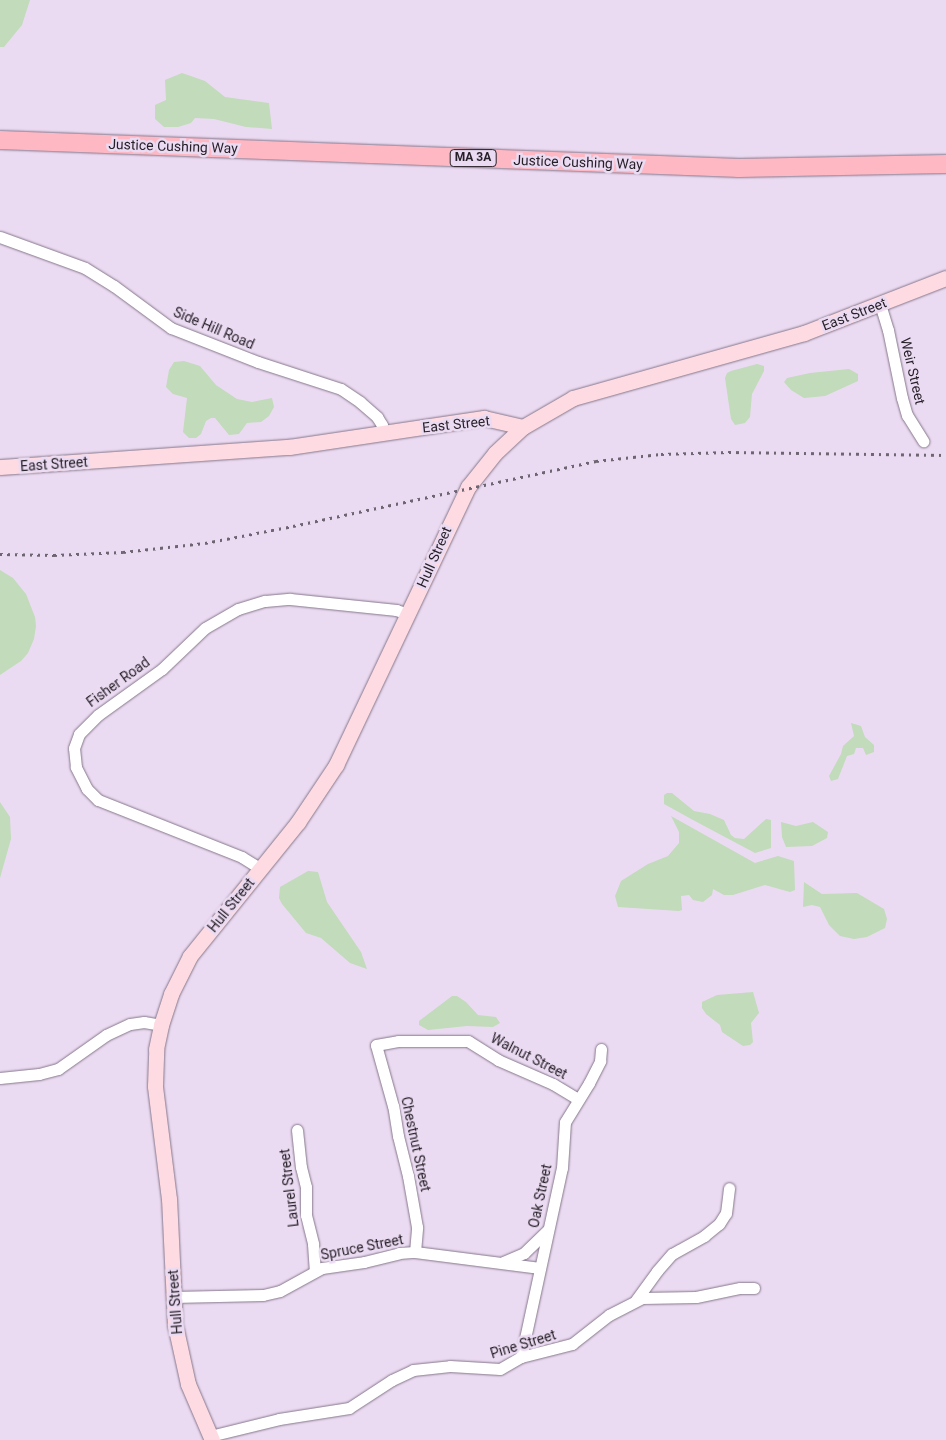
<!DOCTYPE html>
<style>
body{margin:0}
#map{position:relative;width:946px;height:1440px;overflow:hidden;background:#ebdbf2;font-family:Roboto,sans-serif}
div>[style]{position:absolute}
.green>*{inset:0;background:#c1dbbb}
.roads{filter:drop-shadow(0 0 1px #85778b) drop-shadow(0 0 1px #85778b)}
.street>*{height:11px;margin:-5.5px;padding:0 5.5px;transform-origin:5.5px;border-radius:5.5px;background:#fff}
.secondary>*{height:15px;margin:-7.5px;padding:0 7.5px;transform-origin:7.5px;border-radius:7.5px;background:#fedbe2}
.primary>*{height:18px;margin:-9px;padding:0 9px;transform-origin:9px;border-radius:9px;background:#fdb8c4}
.rail>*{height:2.5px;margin-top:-1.25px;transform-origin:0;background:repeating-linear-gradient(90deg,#6e6572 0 2.5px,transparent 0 7.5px)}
span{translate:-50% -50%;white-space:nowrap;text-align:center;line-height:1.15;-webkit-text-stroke:5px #ebdbf2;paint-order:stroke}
.shield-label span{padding:1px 4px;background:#ebdbf2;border:1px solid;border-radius:4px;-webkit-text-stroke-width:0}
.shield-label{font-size:12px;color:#251f27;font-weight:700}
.street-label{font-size:14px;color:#251f27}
</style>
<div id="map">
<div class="green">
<i style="clip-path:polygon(0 0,30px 0,22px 25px,4px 47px,0 47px)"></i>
<i style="clip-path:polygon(182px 73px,205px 81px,225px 97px,269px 103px,272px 129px,246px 127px,214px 119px,195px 118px,191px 123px,178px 127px,164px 127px,155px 119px,155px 105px,166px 100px,165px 80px)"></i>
<i style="clip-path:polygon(184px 361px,200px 366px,216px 385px,237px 399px,252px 402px,272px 398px,274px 407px,269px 416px,261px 422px,247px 423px,239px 434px,229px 435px,215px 418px,211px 418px,206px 421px,201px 434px,196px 438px,189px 438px,183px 432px,187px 398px,173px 394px,166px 387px,169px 370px,174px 362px)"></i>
<i style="clip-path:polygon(757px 364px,764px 366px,764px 371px,752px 394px,750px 417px,745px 423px,735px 425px,731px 419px,725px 378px,727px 373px,731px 371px)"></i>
<i style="clip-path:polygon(849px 369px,858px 374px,858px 381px,825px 396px,804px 398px,791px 390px,784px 382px,787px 378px,810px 373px)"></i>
<i style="clip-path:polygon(0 570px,13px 578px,26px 594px,35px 617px,36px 626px,34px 639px,28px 653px,21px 661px,0 675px)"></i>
<i style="clip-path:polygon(851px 723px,861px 726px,865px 737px,874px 745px,874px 752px,866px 755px,863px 748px,856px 748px,854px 754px,847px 756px,838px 779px,831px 781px,829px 776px,841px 754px,843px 746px,854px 736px)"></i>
<i style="clip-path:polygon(667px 793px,672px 793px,694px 811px,710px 814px,724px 820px,731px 835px,735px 838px,744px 839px,766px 819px,771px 820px,771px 848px,755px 853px,693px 820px,664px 804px,664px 795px)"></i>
<i style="clip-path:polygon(0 802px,10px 817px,11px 839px,0 878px)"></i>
<i style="clip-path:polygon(671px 816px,755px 863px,778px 856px,794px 861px,795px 890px,790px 892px,765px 885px,733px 895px,724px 895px,713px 889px,712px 895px,703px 902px,693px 900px,689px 895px,681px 896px,682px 910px,679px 911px,618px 907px,615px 896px,621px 881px,648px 864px,668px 856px,679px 843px,679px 832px)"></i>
<i style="clip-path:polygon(781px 822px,796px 826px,813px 822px,828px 832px,827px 838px,812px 846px,786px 847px,782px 837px)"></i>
<i style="clip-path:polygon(308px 871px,318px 872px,327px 902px,361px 952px,367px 969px,350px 963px,321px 938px,306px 933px,282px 904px,279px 898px,280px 887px)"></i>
<i style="clip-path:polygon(804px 882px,822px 894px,857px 893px,884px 909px,887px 919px,885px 928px,867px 937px,854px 939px,840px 936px,829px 925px,820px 907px,812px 905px,803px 907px)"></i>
<i style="clip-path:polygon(753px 992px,759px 1013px,751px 1023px,753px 1042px,750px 1045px,743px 1046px,722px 1032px,720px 1025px,706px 1014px,702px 1008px,702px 1002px,717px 995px)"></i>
<i style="clip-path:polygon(452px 996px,457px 996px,466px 1002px,478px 1015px,496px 1017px,500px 1023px,493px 1027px,467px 1026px,428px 1030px,419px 1025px,419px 1021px)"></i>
</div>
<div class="roads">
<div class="street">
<i style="left:0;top:237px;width:90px;rotate:20deg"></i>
<i style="left:85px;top:268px;width:34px;rotate:32deg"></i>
<i style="left:114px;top:286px;width:71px;rotate:36.4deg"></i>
<i style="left:171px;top:328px;width:93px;rotate:21.3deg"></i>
<i style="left:258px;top:362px;width:87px;rotate:18deg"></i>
<i style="left:341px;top:389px;width:23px;rotate:34deg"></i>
<i style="left:360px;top:402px;width:23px;rotate:41deg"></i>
<i style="left:377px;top:417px;width:9px;rotate:58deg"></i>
<i style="left:382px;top:425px;width:9px;rotate:77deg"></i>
<i style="left:880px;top:304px;width:27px;rotate:73deg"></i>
<i style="left:888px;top:330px;width:69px;rotate:78.4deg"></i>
<i style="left:902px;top:398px;width:18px;rotate:74deg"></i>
<i style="left:907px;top:415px;width:31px;rotate:58deg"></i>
<i style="left:261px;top:869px;width:22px;rotate:-148deg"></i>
<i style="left:242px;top:857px;width:155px;rotate:-158.4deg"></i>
<i style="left:98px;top:800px;width:16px;rotate:-135deg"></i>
<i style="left:87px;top:789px;width:25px;rotate:-117deg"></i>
<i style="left:76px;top:767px;width:19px;rotate:-96deg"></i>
<i style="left:74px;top:748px;width:15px;rotate:-70deg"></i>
<i style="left:79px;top:734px;width:27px;rotate:-45deg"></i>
<i style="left:98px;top:715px;width:79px;rotate:-35.7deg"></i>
<i style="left:162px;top:669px;width:59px;rotate:-43.6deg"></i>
<i style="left:205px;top:628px;width:38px;rotate:-30deg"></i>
<i style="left:238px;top:609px;width:28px;rotate:-17deg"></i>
<i style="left:265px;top:601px;width:25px;rotate:-5deg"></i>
<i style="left:290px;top:599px;width:107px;rotate:5.9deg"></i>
<i style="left:396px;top:610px;width:13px;rotate:18deg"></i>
<i style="left:0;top:1078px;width:39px;rotate:-6deg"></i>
<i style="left:39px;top:1074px;width:20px;rotate:-15deg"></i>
<i style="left:58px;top:1069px;width:59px;rotate:-35.3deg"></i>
<i style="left:106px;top:1035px;width:26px;rotate:-25deg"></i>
<i style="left:130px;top:1024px;width:14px;rotate:-8deg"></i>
<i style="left:144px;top:1022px;width:17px;rotate:10deg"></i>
<i style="left:297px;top:1130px;width:37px;rotate:84deg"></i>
<i style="left:301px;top:1167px;width:21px;rotate:76deg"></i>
<i style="left:306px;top:1187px;width:28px;rotate:90deg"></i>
<i style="left:306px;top:1215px;width:30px;rotate:76deg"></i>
<i style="left:313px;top:1244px;width:27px;rotate:86deg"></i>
<i style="left:415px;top:1252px;width:25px;rotate:-85deg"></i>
<i style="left:417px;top:1227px;width:52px;rotate:-100deg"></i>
<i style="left:408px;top:1176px;width:41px;rotate:-104deg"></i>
<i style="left:398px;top:1136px;width:30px;rotate:-99deg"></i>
<i style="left:393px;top:1106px;width:63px;rotate:-105.6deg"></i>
<i style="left:376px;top:1045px;width:22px;rotate:-10deg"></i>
<i style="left:398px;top:1041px;width:70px"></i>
<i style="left:468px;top:1041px;width:36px;rotate:32deg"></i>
<i style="left:498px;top:1060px;width:60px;rotate:23.6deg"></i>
<i style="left:553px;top:1084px;width:29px;rotate:31deg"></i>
<i style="left:503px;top:1262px;width:23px;rotate:-23deg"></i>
<i style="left:524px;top:1253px;width:33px;rotate:-44deg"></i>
<i style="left:173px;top:1297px;width:90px;rotate:-1.3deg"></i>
<i style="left:263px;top:1295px;width:17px;rotate:-13deg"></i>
<i style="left:280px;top:1291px;width:48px;rotate:-28.7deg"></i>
<i style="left:322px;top:1268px;width:42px;rotate:-8.1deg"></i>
<i style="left:364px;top:1262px;width:36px;rotate:-14deg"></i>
<i style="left:399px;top:1253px;width:16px;rotate:-4deg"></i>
<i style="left:415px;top:1252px;width:126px;rotate:7.3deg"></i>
<i style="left:636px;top:1300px;width:36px;rotate:-54deg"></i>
<i style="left:657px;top:1271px;width:23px;rotate:-49deg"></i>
<i style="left:672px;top:1254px;width:37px;rotate:-29deg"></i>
<i style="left:704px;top:1236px;width:19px;rotate:-39deg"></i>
<i style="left:719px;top:1224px;width:13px;rotate:-58deg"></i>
<i style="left:726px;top:1213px;width:25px;rotate:-83deg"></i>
<i style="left:521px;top:1357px;width:193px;rotate:-77.8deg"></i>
<i style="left:562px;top:1168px;width:46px;rotate:-86.3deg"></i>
<i style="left:565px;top:1122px;width:46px;rotate:-58.4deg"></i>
<i style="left:589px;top:1083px;width:25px;rotate:-63deg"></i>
<i style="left:600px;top:1061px;width:12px;rotate:-85deg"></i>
<i style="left:210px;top:1436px;width:71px;rotate:-13.8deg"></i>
<i style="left:279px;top:1419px;width:71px;rotate:-8.9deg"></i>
<i style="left:349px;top:1408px;width:51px;rotate:-33.1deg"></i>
<i style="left:392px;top:1380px;width:23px;rotate:-25deg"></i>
<i style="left:413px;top:1370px;width:37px;rotate:-6deg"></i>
<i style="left:450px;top:1366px;width:50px;rotate:3.4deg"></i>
<i style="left:500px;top:1369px;width:24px;rotate:-30deg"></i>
<i style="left:521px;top:1357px;width:53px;rotate:-14.3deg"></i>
<i style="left:572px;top:1344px;width:47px;rotate:-38.1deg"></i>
<i style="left:609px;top:1315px;width:37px;rotate:-27deg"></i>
<i style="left:642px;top:1298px;width:54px;rotate:-1.1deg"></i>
<i style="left:696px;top:1297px;width:45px;rotate:-11.6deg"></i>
<i style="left:740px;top:1288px;width:14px"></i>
</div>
<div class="secondary">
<i style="left:0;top:467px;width:290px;rotate:-4deg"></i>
<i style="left:289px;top:447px;width:197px;rotate:-8.5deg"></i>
<i style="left:484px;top:418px;width:40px;rotate:13deg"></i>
<i style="left:212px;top:1440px;width:61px;rotate:-113.2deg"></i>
<i style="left:188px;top:1384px;width:60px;rotate:-102.4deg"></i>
<i style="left:175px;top:1325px;width:126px;rotate:-92.7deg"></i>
<i style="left:169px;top:1199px;width:114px;rotate:-97.1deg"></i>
<i style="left:155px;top:1086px;width:37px;rotate:-88deg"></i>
<i style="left:156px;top:1049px;width:25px;rotate:-78deg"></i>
<i style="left:161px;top:1025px;width:33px;rotate:-72deg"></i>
<i style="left:171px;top:994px;width:42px;rotate:-63.4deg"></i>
<i style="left:190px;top:956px;width:172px;rotate:-51.1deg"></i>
<i style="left:298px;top:822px;width:69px;rotate:-56.3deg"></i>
<i style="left:336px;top:765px;width:308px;rotate:-64.6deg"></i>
<i style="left:468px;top:487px;width:43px;rotate:-51.5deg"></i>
<i style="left:495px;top:453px;width:38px;rotate:-43deg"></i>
<i style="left:523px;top:427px;width:58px;rotate:-30.1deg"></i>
<i style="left:573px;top:398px;width:240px;rotate:-15.7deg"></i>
<i style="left:804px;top:333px;width:152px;rotate:-21.2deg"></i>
</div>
<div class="primary">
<i style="left:0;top:140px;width:740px;rotate:2.17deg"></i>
<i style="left:739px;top:168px;width:207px;rotate:-1.1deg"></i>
</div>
</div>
<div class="rail">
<i style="left:0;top:554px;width:54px;rotate:1.1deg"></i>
<i style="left:54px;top:555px;width:69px;rotate:-2.5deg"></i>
<i style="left:123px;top:552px;width:82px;rotate:-6.3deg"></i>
<i style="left:205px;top:543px;width:90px;rotate:-10.9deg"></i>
<i style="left:293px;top:526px;width:310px;rotate:-12.1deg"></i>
<i style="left:596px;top:461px;width:65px;rotate:-6.1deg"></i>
<i style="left:661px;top:454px;width:68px;rotate:-1.7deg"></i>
<i style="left:729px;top:452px;width:217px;rotate:0.8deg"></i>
</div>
<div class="shield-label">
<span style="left:473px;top:158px">MA 3A</span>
</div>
<div class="street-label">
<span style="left:173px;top:146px;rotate:2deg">Justice Cushing Way</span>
<span style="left:578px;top:162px;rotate:2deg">Justice Cushing Way</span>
<span style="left:854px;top:314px;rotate:-21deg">East Street</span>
<span style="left:214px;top:328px;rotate:23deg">Side Hill Road</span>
<span style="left:913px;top:371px;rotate:77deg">Weir Street</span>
<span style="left:456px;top:424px;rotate:-6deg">East Street</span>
<span style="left:54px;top:464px;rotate:-4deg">East Street</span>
<span style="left:434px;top:557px;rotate:-66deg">Hull Street</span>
<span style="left:118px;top:682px;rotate:-36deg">Fisher Road</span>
<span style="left:231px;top:905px;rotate:-51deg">Hull Street</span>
<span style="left:529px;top:1056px;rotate:27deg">Walnut Street</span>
<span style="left:416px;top:1144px;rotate:78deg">Chestnut Street</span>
<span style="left:289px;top:1188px;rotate:-97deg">Laurel Street</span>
<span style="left:540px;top:1196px;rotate:-78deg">Oak Street</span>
<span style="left:362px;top:1247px;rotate:-11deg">Spruce Street</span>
<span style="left:175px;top:1302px;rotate:-94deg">Hull Street</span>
<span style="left:523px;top:1344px;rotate:-17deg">Pine Street</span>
</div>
</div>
